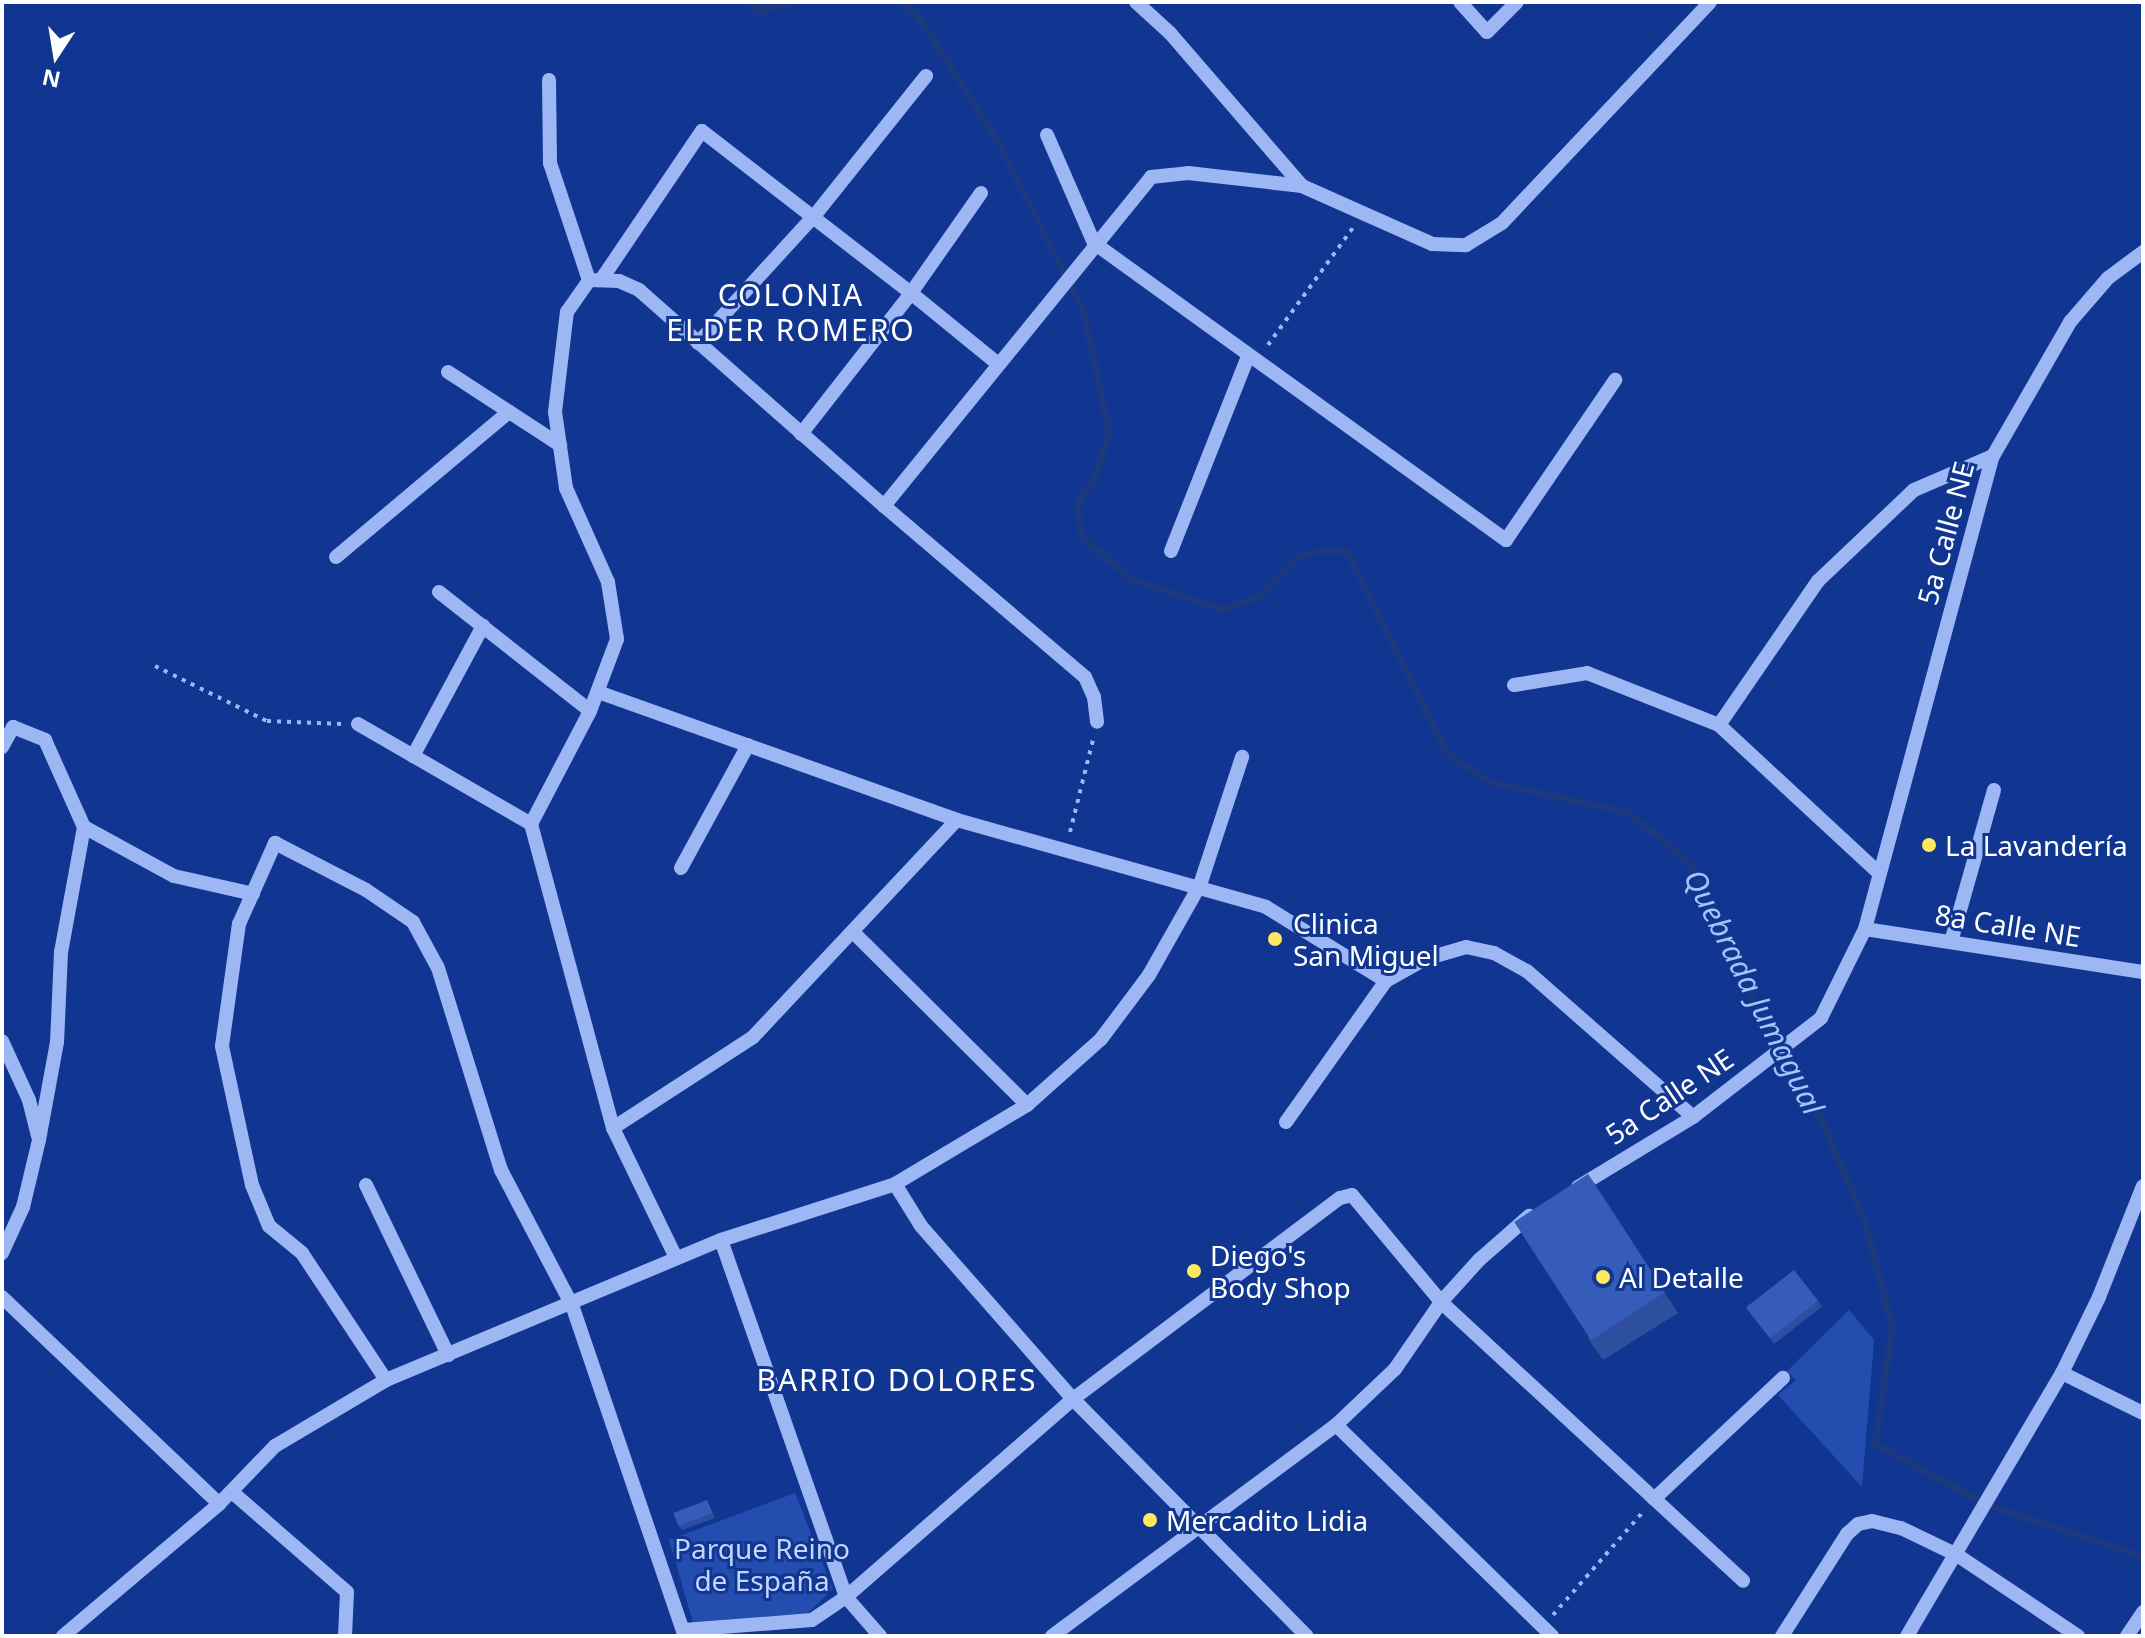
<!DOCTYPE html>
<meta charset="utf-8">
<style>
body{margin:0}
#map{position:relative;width:2145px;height:1638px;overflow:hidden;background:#113691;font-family:"Noto Sans",sans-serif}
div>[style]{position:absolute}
.green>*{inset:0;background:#234eb0}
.stream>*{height:7px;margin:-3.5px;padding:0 3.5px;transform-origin:3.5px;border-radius:3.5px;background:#1d397e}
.path>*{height:4px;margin-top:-2px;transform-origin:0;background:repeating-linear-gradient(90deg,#9cb7f3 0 4px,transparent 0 10px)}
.minor>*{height:14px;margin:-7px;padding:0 7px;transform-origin:7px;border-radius:7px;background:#9cb7f3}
.wall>*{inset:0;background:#2e4f9e;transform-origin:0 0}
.shaded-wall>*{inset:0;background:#254081}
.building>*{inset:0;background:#355cb8;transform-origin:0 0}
.dots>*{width:22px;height:22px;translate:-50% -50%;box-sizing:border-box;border:4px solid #113691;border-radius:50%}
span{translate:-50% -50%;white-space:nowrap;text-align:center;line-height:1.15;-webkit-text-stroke:6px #113691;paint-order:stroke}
.street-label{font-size:28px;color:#fff}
.poi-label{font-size:28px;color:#fff}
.left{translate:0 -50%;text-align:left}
.park-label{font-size:28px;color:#c4d5fd}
.neighbourhood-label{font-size:30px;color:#fff;letter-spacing:2px}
.water-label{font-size:30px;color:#a8c2fa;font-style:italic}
.frame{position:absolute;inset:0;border:4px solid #fff;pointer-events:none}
.north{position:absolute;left:16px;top:16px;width:80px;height:80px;-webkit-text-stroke:6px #113691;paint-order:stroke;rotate:192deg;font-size:22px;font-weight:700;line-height:32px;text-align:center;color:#fff}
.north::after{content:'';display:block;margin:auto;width:28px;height:36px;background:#fff;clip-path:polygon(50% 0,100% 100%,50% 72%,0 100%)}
</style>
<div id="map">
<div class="green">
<i style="clip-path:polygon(1849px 1310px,1874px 1340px,1862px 1487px,1778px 1395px,1796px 1380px,1787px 1371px)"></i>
<i style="clip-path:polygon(795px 1493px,833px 1589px,807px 1614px,693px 1622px,669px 1540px)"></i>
</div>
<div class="stream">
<i style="left:751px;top:2px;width:13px;rotate:45deg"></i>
<i style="left:760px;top:11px;width:31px;rotate:-17deg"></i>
<i style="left:903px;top:2px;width:28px;rotate:46deg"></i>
<i style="left:922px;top:22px;width:146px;rotate:57.6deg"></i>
<i style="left:1000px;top:145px;width:186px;rotate:63.4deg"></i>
<i style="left:1083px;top:311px;width:124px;rotate:77.9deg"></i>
<i style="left:1109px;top:432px;width:46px;rotate:107.7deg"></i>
<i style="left:1095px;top:476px;width:32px;rotate:124deg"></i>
<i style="left:1077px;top:503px;width:33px;rotate:83deg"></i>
<i style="left:1081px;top:536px;width:65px;rotate:41.3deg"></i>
<i style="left:1130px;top:579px;width:98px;rotate:17.9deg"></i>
<i style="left:1223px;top:609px;width:39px;rotate:-19deg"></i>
<i style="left:1260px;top:596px;width:51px;rotate:-48.2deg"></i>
<i style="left:1294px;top:558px;width:28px;rotate:-17deg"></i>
<i style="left:1321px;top:550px;width:26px;rotate:2deg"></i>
<i style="left:1347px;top:551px;width:225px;rotate:63.7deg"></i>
<i style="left:1447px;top:753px;width:53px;rotate:33.4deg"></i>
<i style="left:1491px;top:782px;width:140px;rotate:12.4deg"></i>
<i style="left:1628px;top:812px;width:82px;rotate:39.5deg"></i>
<i style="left:1691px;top:864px;width:132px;rotate:66.3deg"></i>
<i style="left:1744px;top:985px;width:127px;rotate:58.8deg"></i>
<i style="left:1810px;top:1094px;width:137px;rotate:66.8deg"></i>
<i style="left:1864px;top:1220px;width:111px;rotate:75.3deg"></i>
<i style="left:1892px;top:1327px;width:118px;rotate:98.3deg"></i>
<i style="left:1875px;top:1444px;width:128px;rotate:28.4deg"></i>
<i style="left:1988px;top:1505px;width:156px;rotate:18.3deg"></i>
<i style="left:2136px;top:1554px;width:10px;rotate:45deg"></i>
</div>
<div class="path">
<i style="left:1015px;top:2px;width:24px"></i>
<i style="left:1268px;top:345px;width:147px;rotate:-54.1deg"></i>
<i style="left:155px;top:666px;width:125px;rotate:26.2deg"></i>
<i style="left:267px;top:721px;width:76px;rotate:2.3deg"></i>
<i style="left:1070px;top:832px;width:95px;rotate:-76deg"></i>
<i style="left:1553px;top:1615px;width:135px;rotate:-48.9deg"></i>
</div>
<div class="minor">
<i style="left:1136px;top:2px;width:46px;rotate:42.4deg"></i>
<i style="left:1170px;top:33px;width:202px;rotate:49.2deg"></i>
<i style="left:1460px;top:2px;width:40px;rotate:48deg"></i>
<i style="left:1487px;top:32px;width:42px;rotate:-45deg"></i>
<i style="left:549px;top:80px;width:83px;rotate:89.3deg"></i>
<i style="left:550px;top:163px;width:123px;rotate:71.6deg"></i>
<i style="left:1047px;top:135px;width:118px;rotate:66.5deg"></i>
<i style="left:1094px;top:243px;width:508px;rotate:35.79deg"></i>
<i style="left:1506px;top:540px;width:194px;rotate:-55.7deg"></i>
<i style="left:601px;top:280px;width:180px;rotate:-55.9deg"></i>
<i style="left:702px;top:131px;width:264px;rotate:37.8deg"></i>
<i style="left:911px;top:293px;width:122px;rotate:-55deg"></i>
<i style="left:698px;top:343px;width:173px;rotate:-47.6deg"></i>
<i style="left:815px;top:215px;width:178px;rotate:-51.4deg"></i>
<i style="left:448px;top:372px;width:134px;rotate:33.1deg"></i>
<i style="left:801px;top:434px;width:179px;rotate:-52deg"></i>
<i style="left:911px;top:293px;width:112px;rotate:39.2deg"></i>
<i style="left:884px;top:506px;width:264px;rotate:40.4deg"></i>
<i style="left:1085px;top:677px;width:22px;rotate:66deg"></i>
<i style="left:1094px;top:697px;width:25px;rotate:83deg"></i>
<i style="left:1171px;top:551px;width:209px;rotate:-68.4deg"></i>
<i style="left:336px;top:557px;width:226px;rotate:-40deg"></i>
<i style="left:439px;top:592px;width:192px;rotate:38.2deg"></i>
<i style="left:1514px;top:685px;width:74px;rotate:-9.3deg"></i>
<i style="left:1587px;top:673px;width:142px;rotate:21.5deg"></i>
<i style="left:1719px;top:725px;width:217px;rotate:42.8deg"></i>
<i style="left:598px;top:692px;width:381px;rotate:19.6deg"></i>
<i style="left:957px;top:820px;width:321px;rotate:15.7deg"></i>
<i style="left:1266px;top:907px;width:141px;rotate:31.7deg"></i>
<i style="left:1386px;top:981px;width:45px;rotate:-29.4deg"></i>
<i style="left:1425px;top:959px;width:43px;rotate:-16.3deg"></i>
<i style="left:1466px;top:947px;width:29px;rotate:12deg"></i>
<i style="left:1494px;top:953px;width:38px;rotate:29deg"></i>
<i style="left:1527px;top:971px;width:221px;rotate:41.3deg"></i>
<i style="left:358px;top:724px;width:200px;rotate:30deg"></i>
<i style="left:531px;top:824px;width:315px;rotate:74.9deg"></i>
<i style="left:613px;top:1128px;width:144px;rotate:64.1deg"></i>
<i style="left:1719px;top:725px;width:175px;rotate:-55.5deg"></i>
<i style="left:1818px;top:581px;width:132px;rotate:-43.5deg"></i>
<i style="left:1914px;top:490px;width:86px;rotate:-23.3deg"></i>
<i style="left:2px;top:747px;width:23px;rotate:-61deg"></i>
<i style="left:13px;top:727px;width:35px;rotate:22deg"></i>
<i style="left:45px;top:740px;width:95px;rotate:65.9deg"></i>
<i style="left:84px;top:827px;width:127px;rotate:100.4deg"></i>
<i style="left:61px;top:952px;width:90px;rotate:92.5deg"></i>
<i style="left:57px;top:1042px;width:100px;rotate:100.4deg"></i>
<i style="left:39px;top:1140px;width:69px;rotate:103.4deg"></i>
<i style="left:23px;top:1207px;width:51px;rotate:114.5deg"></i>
<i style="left:413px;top:756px;width:148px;rotate:-61.7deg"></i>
<i style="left:531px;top:824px;width:127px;rotate:-62.4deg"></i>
<i style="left:590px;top:711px;width:77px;rotate:-69.4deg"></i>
<i style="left:617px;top:639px;width:58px;rotate:-99deg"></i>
<i style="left:608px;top:582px;width:103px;rotate:-114.1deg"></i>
<i style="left:566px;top:488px;width:77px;rotate:-98.2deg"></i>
<i style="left:555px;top:412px;width:101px;rotate:-83.2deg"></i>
<i style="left:567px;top:312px;width:39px;rotate:-55deg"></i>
<i style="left:589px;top:280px;width:30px;rotate:2deg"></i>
<i style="left:619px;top:281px;width:22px;rotate:24deg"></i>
<i style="left:639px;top:290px;width:327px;rotate:41.4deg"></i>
<i style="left:884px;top:506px;width:424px;rotate:-50.9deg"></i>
<i style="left:1151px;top:177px;width:37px;rotate:-6deg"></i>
<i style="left:1188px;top:173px;width:115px;rotate:6.5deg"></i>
<i style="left:1302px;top:186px;width:142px;rotate:24deg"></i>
<i style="left:1432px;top:244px;width:34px;rotate:2deg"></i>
<i style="left:1466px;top:245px;width:42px;rotate:-31.4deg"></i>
<i style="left:1502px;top:223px;width:303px;rotate:-46.7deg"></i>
<i style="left:84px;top:827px;width:102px;rotate:28.6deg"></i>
<i style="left:174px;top:876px;width:81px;rotate:12.8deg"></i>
<i style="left:681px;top:868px;width:140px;rotate:-61.4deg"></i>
<i style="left:1865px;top:929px;width:281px;rotate:8.8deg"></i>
<i style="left:854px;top:933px;width:244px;rotate:44.8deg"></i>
<i style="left:1951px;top:942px;width:158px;rotate:-74.2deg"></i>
<i style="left:2px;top:1041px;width:65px;rotate:65.4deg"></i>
<i style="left:29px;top:1100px;width:37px;rotate:76deg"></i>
<i style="left:1286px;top:1122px;width:173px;rotate:-54.7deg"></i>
<i style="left:613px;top:1128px;width:167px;rotate:-33deg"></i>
<i style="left:753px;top:1037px;width:298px;rotate:-46.8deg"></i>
<i style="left:895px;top:1184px;width:49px;rotate:58.2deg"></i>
<i style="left:921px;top:1226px;width:230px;rotate:48.7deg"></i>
<i style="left:1073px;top:1399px;width:333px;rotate:45.4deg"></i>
<i style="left:366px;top:1185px;width:189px;rotate:64.2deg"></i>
<i style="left:1578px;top:1187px;width:135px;rotate:-31.3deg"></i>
<i style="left:1693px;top:1117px;width:162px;rotate:-37.7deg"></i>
<i style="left:1821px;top:1018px;width:99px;rotate:-63.7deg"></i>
<i style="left:1865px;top:929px;width:490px;rotate:-74.9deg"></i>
<i style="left:1993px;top:456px;width:155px;rotate:-60.1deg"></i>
<i style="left:2070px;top:322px;width:58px;rotate:-49.2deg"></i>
<i style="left:2108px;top:278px;width:44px;rotate:-36.6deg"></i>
<i style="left:721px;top:1240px;width:378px;rotate:70.7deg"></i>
<i style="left:846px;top:1597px;width:52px;rotate:48.9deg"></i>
<i style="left:2px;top:1297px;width:300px;rotate:43.6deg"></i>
<i style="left:2062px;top:1373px;width:90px;rotate:26.3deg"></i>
<i style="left:386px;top:1380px;width:152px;rotate:-123.5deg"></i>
<i style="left:302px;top:1253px;width:43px;rotate:-140.7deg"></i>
<i style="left:269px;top:1226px;width:44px;rotate:-112.5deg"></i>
<i style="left:252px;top:1185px;width:142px;rotate:-102.2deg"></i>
<i style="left:222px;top:1046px;width:123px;rotate:-82.1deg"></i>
<i style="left:239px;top:924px;width:89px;rotate:-66deg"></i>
<i style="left:275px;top:843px;width:102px;rotate:27.3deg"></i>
<i style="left:366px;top:890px;width:57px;rotate:34.2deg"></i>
<i style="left:413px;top:922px;width:52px;rotate:61.5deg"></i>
<i style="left:438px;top:968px;width:212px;rotate:72.7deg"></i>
<i style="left:501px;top:1170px;width:153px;rotate:62.3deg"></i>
<i style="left:572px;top:1305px;width:350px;rotate:71.2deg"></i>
<i style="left:1336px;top:1425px;width:302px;rotate:44.3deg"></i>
<i style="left:232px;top:1492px;width:152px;rotate:41deg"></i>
<i style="left:347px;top:1592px;width:44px;rotate:92.6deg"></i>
<i style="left:1654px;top:1499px;width:177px;rotate:-43.2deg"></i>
<i style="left:683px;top:1630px;width:129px;rotate:-4.4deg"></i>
<i style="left:812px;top:1620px;width:41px;rotate:-34.1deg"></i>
<i style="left:846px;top:1597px;width:301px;rotate:-41.1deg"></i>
<i style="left:1073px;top:1399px;width:334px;rotate:-37deg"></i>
<i style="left:1340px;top:1198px;width:12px;rotate:-14deg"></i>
<i style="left:1352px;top:1195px;width:139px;rotate:50.2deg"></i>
<i style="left:1441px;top:1302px;width:411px;rotate:42.7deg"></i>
<i style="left:63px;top:1636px;width:204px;rotate:-40.2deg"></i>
<i style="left:219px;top:1504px;width:81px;rotate:-46deg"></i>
<i style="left:275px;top:1446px;width:129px;rotate:-30.7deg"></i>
<i style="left:386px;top:1380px;width:363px;rotate:-22.7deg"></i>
<i style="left:721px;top:1240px;width:183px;rotate:-17.8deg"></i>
<i style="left:895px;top:1184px;width:154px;rotate:-30.9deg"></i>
<i style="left:1027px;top:1105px;width:99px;rotate:-41.7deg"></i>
<i style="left:1101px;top:1039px;width:80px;rotate:-53.1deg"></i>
<i style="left:1149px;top:975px;width:103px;rotate:-60.5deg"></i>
<i style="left:1200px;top:885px;width:135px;rotate:-71.8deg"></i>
<i style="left:1052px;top:1636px;width:354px;rotate:-36.6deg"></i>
<i style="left:1336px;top:1425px;width:81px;rotate:-43.5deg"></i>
<i style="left:1395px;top:1369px;width:81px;rotate:-55.5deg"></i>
<i style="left:1441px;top:1302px;width:57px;rotate:-47.9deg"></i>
<i style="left:1479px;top:1260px;width:67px;rotate:-41.3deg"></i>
<i style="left:1782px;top:1636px;width:121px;rotate:-57.5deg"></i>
<i style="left:1847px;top:1534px;width:15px;rotate:-42deg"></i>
<i style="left:1858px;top:1524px;width:14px;rotate:-12deg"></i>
<i style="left:1872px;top:1521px;width:30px;rotate:14deg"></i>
<i style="left:1901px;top:1528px;width:62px;rotate:25.7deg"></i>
<i style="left:1957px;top:1555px;width:146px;rotate:33.8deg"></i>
<i style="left:1907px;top:1636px;width:305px;rotate:-59.5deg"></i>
<i style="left:2062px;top:1373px;width:85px;rotate:-64deg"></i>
<i style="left:2099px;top:1297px;width:119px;rotate:-68.4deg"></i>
<i style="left:2127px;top:1636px;width:29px;rotate:-56deg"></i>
</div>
<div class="wall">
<i style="clip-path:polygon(1602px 1194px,1678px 1313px,1603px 1360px,1589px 1340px)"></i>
<i style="left:1794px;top:1270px;width:46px;height:61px;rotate:52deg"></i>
<i style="clip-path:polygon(707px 1500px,715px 1518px,682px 1530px,679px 1525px)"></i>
</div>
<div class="shaded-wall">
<i style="clip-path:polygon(1588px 1174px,1602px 1194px,1678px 1313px,1664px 1293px)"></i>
</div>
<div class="building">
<i style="left:1588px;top:1174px;width:141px;height:88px;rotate:57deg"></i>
<i style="left:1794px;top:1270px;width:39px;height:61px;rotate:52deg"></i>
<i style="left:707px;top:1500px;width:14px;height:36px;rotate:69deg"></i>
</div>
<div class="dots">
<i style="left:1929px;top:845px;background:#ffe85e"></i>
<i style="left:1275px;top:939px;background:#ffe85e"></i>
<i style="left:1194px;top:1271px;background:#ffe85e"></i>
<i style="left:1603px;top:1277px;background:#ffe85e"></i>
<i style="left:1150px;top:1520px;background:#ffe85e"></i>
</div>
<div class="street-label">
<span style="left:1945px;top:533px;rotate:-75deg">5a Calle NE</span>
<span style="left:2008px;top:925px;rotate:9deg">8a Calle NE</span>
<span style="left:1669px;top:1096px;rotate:-34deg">5a Calle NE</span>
</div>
<div class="poi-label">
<span class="left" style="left:1945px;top:845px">La Lavandería</span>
<span class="left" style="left:1293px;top:939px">Clinica<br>San Miguel</span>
<span class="left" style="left:1210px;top:1271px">Diego's<br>Body Shop</span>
<span class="left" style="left:1619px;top:1277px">Al Detalle</span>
<span class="left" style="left:1166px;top:1520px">Mercadito Lidia</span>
</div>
<div class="park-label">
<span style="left:762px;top:1564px">Parque Reino<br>de España</span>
</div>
<div class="neighbourhood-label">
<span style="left:791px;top:312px">COLONIA<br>ELDER ROMERO</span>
<span style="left:897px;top:1380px">BARRIO DOLORES</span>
</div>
<div class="water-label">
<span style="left:1754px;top:992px;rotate:63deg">Quebrada Jumagual</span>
</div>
<div class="frame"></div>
<div class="north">N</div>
</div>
